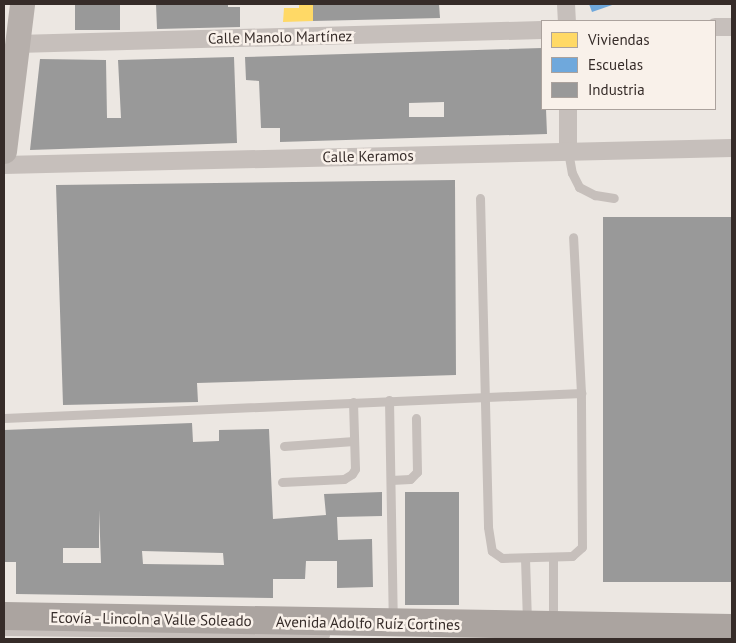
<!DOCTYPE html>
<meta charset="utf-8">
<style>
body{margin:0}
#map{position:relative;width:736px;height:643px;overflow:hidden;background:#ece7e2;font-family:"PT Sans",sans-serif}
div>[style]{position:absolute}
.homes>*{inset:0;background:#ffd966}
.schools>*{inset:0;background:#6fa8dc}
.industry>*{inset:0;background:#999;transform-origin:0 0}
.lane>*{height:9px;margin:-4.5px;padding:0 4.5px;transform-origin:4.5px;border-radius:4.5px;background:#c6bfbb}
.street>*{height:18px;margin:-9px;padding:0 9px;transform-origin:9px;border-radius:9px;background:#c6bfbb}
.secondary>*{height:25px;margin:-12.5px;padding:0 12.5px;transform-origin:12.5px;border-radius:12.5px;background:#b6afab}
.primary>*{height:28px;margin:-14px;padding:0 14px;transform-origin:14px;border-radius:14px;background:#aba4a0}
span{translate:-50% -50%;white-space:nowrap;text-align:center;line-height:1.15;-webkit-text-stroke:5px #f9f1ea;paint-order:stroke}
.street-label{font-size:15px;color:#362c29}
.frame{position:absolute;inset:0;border:5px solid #362c29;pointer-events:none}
.legend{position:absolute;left:541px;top:20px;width:175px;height:90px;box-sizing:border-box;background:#f9f1ea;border:1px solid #aba29d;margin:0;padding:6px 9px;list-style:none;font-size:15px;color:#362c29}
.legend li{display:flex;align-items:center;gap:10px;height:25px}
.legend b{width:25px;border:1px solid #aba29d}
</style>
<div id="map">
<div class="homes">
<i style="clip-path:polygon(299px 4px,313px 4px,313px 21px,283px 22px,284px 8px,299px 8px)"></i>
</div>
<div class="schools">
<i style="clip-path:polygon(589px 4px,615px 4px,592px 12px)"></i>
</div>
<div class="industry">
<i style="left:75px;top:4px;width:45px;height:26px"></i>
<i style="clip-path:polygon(156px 4px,228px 4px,228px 7px,240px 7px,240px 27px,157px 29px)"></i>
<i style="clip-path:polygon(313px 4px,439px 4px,440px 18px,313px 21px)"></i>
<i style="clip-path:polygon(evenodd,542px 48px,542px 109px,546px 109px,547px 134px,280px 142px,280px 128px,261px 128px,259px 81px,246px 80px,245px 57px,542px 48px,444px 102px,444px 117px,409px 117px,409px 103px,444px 102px)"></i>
<i style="clip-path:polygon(234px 57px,237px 143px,30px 150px,40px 59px,106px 60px,107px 118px,121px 118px,118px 60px)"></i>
<i style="clip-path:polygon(455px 180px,456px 375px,197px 383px,198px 402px,63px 405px,56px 185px)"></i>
<i style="left:732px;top:217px;width:365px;height:129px;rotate:90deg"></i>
<i style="clip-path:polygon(evenodd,192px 423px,193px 442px,219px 441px,219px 430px,269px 429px,273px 519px,326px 515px,324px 494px,382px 492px,382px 516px,337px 517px,338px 540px,372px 539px,373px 587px,337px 588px,337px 561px,306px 561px,305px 579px,273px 579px,273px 598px,16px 594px,16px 562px,4px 562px,4px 430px,192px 423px,99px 510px,101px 563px,63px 563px,63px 548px,99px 548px,99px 510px,192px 423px,142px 551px,223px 553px,224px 565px,143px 564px,142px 551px)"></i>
<i style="left:405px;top:492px;width:54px;height:113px"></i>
</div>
<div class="lane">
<i style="left:568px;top:151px;width:22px;rotate:80deg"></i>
<i style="left:572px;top:173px;width:16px;rotate:63deg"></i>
<i style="left:579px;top:187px;width:18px;rotate:27deg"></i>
<i style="left:595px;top:195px;width:19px;rotate:9deg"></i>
<i style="left:480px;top:198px;width:329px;rotate:88.6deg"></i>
<i style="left:488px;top:527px;width:24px;rotate:81deg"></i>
<i style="left:492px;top:551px;width:12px;rotate:35deg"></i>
<i style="left:502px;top:558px;width:70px;rotate:-1.6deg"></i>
<i style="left:572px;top:556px;width:13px;rotate:-42deg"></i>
<i style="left:582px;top:547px;width:154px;rotate:-90.4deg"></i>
<i style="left:581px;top:393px;width:156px;rotate:-92.9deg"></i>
<i style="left:389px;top:400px;width:220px;rotate:89deg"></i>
<i style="left:4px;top:418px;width:578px;rotate:-2.48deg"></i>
<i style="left:284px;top:446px;width:70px;rotate:-4.1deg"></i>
<i style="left:391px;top:480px;width:19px;rotate:-3deg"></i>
<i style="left:410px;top:479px;width:10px;rotate:-45deg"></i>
<i style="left:417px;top:472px;width:54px;rotate:-91.1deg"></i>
<i style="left:282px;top:482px;width:62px;rotate:-2.8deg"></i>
<i style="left:344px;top:479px;width:9px;rotate:-32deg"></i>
<i style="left:352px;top:474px;width:6px;rotate:-59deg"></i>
<i style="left:355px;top:469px;width:67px;rotate:-91.7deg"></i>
<i style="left:553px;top:557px;width:66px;rotate:90deg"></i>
<i style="left:525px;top:558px;width:65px;rotate:88.2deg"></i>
<i style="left:4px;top:631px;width:321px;rotate:0.7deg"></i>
</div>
<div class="street">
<i style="left:566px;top:4px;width:17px;rotate:87deg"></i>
<i style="left:715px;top:27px;width:17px"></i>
<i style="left:17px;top:44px;width:525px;rotate:-1.53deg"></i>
<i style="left:568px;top:109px;width:42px;rotate:90deg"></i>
<i style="left:4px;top:165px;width:728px;rotate:-1.34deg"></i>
</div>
<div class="secondary">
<i style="left:4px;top:151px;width:148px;rotate:-83deg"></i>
</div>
<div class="primary">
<i style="left:4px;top:616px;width:728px;rotate:0.94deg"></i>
</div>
<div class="street-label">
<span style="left:280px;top:37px;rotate:-1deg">Calle Manolo Martínez</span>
<span style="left:368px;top:156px;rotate:-1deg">Calle Keramos</span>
<span style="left:151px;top:619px;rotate:1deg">Ecovía - Lincoln a Valle Soleado</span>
<span style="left:368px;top:623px;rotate:1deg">Avenida Adolfo Ruíz Cortines</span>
</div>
<div class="frame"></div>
<ul class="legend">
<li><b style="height:14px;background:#ffd966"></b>Viviendas</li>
<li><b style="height:14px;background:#6fa8dc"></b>Escuelas</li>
<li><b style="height:14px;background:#999"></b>Industria</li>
</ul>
</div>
